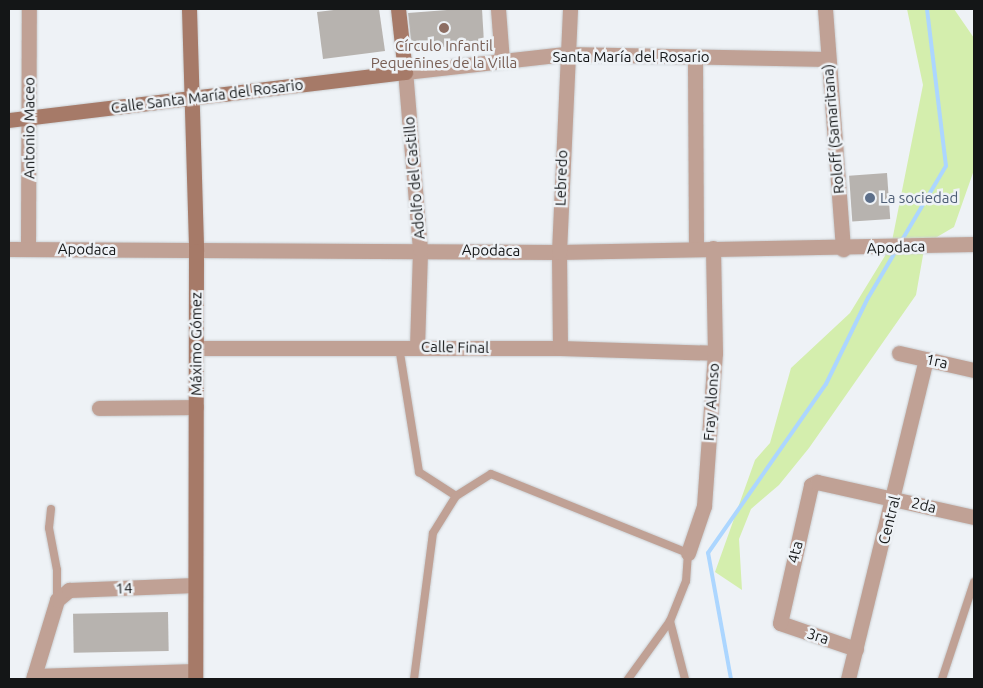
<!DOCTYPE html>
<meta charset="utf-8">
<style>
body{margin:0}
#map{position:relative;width:983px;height:688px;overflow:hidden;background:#eef2f6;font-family:Ubuntu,sans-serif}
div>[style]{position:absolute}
.green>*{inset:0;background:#d4eead}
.stream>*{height:4px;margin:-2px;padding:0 2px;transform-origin:2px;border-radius:2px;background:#acd6ff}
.building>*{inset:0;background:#b7b3af;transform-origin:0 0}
.roads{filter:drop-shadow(0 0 1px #cbcfd2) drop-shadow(0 0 1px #cbcfd2)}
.lane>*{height:8px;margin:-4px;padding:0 4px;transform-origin:4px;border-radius:4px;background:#c0a195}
.street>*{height:15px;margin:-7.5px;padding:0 7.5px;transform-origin:7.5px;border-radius:7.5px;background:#c0a195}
.secondary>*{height:15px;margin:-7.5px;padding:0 7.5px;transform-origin:7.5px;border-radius:7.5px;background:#a67a68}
.dots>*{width:14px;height:14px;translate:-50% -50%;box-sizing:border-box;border:2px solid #eef2f6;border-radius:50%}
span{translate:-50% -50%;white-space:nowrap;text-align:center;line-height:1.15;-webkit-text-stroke:5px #eef2f6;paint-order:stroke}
.education-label{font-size:15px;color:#785e54}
.street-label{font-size:15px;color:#141617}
.service-label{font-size:15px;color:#4e5e75}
.left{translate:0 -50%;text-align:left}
.frame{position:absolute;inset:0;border:10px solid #141617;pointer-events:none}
</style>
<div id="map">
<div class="green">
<i style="clip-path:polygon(907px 9px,954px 9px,974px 38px,974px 170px,954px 227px,925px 244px,916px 295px,809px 448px,779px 485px,751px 509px,739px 539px,742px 590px,715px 572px,755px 460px,770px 443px,791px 368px,850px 313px,891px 246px,923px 85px)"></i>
</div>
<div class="stream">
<i style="left:902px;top:240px;width:86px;rotate:-59.3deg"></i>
<i style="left:946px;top:166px;width:158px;rotate:-96.9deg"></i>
<i style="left:731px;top:679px;width:128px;rotate:-100.3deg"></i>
<i style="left:708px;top:553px;width:206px;rotate:-55.1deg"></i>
<i style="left:826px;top:384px;width:96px;rotate:-64deg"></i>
<i style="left:868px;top:298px;width:57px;rotate:-59.4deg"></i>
</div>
<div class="building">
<i style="clip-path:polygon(342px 9px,379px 9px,385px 51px,323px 59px,317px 12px)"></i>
<i style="clip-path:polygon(460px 9px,482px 9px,484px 43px,412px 50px,408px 13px)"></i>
<i style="left:887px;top:173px;width:46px;height:38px;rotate:86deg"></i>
<i style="left:168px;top:612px;width:39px;height:95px;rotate:89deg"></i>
</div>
<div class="roads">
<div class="lane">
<i style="left:399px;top:347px;width:127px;rotate:80.9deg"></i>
<i style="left:419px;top:472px;width:44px;rotate:33deg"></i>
<i style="left:51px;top:509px;width:19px;rotate:96deg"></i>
<i style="left:49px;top:528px;width:43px;rotate:79.2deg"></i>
<i style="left:57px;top:570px;width:29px;rotate:90deg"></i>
<i style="left:670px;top:621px;width:60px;rotate:75.5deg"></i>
<i style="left:414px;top:679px;width:147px;rotate:-82.6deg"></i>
<i style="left:433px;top:533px;width:44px;rotate:-58.1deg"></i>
<i style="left:456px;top:496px;width:41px;rotate:-32.2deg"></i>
<i style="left:491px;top:474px;width:212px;rotate:21.9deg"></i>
<i style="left:688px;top:553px;width:28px;rotate:94deg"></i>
<i style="left:686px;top:581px;width:43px;rotate:111.8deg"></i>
<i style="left:670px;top:621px;width:72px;rotate:125.9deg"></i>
<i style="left:942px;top:679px;width:102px;rotate:-71.7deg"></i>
</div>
<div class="street">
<i style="left:498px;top:9px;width:52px;rotate:85.6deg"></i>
<i style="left:825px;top:9px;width:241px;rotate:85.7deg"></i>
<i style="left:695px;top:57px;width:192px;rotate:89.7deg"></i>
<i style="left:28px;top:247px;width:238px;rotate:-89.8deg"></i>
<i style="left:9px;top:249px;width:550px;rotate:0.31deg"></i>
<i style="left:559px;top:252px;width:415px;rotate:-1.1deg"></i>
<i style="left:417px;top:347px;width:98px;rotate:-88.2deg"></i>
<i style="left:420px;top:249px;width:178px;rotate:-94.8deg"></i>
<i style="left:405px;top:72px;width:161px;rotate:-6.4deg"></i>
<i style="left:565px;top:54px;width:263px;rotate:1.1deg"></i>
<i style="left:196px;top:348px;width:364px"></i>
<i style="left:560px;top:348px;width:155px;rotate:1.8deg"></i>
<i style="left:560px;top:348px;width:96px;rotate:-90.6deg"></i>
<i style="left:559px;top:252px;width:243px;rotate:-87.4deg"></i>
<i style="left:899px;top:353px;width:77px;rotate:12.8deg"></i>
<i style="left:99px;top:408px;width:97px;rotate:-0.6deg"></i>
<i style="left:688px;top:553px;width:50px;rotate:-71.2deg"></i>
<i style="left:704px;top:506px;width:153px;rotate:-85.9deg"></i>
<i style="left:715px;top:353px;width:105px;rotate:-91.1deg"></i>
<i style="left:856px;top:649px;width:80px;rotate:-161.1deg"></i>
<i style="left:780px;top:623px;width:141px;rotate:-77.3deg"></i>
<i style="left:811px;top:485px;width:7px;rotate:-27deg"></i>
<i style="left:817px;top:482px;width:161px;rotate:12.6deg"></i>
<i style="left:34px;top:676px;width:161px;rotate:-1.8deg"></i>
<i style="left:33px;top:679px;width:83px;rotate:-73.1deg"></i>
<i style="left:57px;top:600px;width:16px;rotate:-40deg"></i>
<i style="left:69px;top:590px;width:126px;rotate:-2.3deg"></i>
<i style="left:848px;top:679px;width:329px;rotate:-76.3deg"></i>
</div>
<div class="secondary">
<i style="left:189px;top:9px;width:242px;rotate:88.3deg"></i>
<i style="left:196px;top:251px;width:428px;rotate:90.1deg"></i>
<i style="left:9px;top:120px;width:399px;rotate:-6.9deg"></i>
<i style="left:405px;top:72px;width:63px;rotate:-96.3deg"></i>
</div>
</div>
<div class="dots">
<i style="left:444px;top:28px;background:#8d6e63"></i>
<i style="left:870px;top:198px;background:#5c6f8a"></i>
</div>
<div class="education-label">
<span style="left:444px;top:54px">Círculo Infantil<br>Pequeñines de la Villa</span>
</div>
<div class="street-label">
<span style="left:631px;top:57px">Santa María del Rosario</span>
<span style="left:207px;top:96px;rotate:-7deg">Calle Santa María del Rosario</span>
<span style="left:29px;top:128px;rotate:-90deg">Antonio Maceo</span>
<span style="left:833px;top:129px;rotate:-95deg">Roloff (Samaritana)</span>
<span style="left:414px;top:178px;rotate:-95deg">Adolfo del Castillo</span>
<span style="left:561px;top:178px;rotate:-88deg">Lebredo</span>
<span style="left:896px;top:247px;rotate:-2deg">Apodaca</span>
<span style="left:87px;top:249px;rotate:1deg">Apodaca</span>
<span style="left:491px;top:250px;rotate:1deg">Apodaca</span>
<span style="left:196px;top:344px;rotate:-90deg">Máximo Gómez</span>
<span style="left:455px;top:347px;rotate:1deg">Calle Final</span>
<span style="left:937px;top:361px;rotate:12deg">1ra</span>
<span style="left:711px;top:402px;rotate:-86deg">Fray Alonso</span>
<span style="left:924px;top:505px;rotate:14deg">2da</span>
<span style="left:889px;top:520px;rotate:-76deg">Central</span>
<span style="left:795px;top:552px;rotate:-76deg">4ta</span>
<span style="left:124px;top:588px;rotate:-2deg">14</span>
<span style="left:818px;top:636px;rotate:18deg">3ra</span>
</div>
<div class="service-label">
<span class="left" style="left:880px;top:198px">La sociedad</span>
</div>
<div class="frame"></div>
</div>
